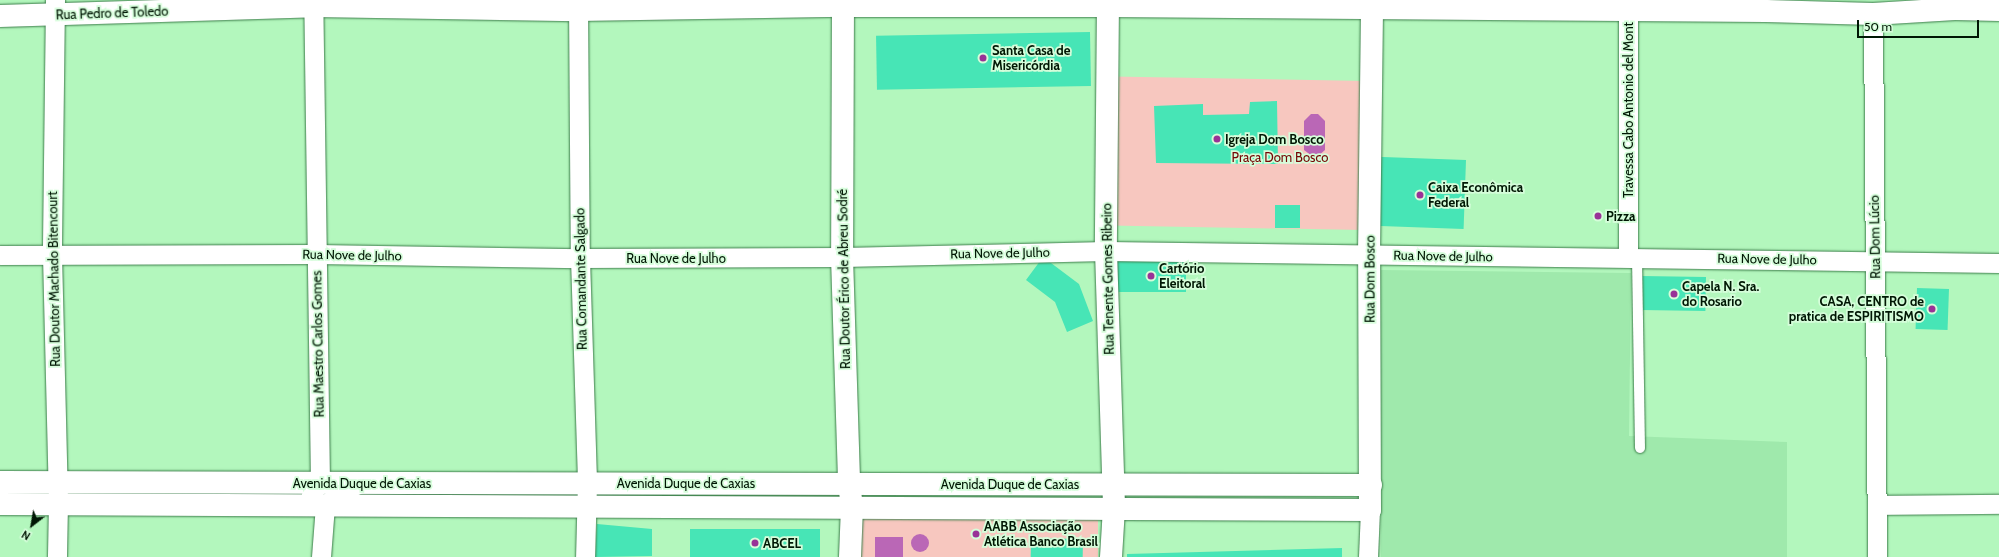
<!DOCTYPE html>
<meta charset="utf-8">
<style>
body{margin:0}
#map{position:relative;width:1999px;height:557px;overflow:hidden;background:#b3f7bd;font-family:Cabin,sans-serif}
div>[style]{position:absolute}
.built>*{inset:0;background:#9fe9ac}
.green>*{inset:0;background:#f7c7bf;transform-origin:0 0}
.water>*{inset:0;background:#ba67b6;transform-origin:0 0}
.round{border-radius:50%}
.building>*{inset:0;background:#47e5b6;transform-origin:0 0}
.roads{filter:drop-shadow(0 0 1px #3c7d4a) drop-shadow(0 0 1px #3c7d4a)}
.lane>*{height:10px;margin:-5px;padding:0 5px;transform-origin:5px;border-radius:5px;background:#fff}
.street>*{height:19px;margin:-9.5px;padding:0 9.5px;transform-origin:9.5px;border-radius:9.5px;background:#fff}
.secondary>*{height:22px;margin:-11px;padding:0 11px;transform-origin:11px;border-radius:11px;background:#fff}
.dots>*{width:11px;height:11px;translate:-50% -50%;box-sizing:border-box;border:2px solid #d5fdda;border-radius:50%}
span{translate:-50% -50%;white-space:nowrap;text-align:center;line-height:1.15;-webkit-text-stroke:3.5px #d5fdda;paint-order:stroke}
.street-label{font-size:13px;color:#001704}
.poi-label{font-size:13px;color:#001704;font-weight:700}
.left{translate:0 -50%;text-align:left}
.right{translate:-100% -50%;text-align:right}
.park-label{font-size:13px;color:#750504}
.north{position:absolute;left:12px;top:505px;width:40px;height:40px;-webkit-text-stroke:3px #d5fdda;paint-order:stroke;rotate:211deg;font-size:11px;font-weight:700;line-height:16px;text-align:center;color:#001704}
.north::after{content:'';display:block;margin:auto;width:14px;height:18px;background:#001704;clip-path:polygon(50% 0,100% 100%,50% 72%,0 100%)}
.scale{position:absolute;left:1857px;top:20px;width:122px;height:18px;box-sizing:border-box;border:2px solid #001704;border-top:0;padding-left:5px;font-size:12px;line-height:14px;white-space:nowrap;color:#001704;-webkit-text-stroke:3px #d5fdda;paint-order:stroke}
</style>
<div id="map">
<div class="built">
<i style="clip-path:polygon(1381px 270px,1631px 273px,1629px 436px,1787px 442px,1787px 557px,1381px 557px)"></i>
</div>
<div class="green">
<i style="left:1366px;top:81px;width:149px;height:253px;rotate:91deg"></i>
<i style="left:855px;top:509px;width:243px;height:48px"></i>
</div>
<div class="water">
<i style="clip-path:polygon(1311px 114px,1318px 114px,1325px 121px,1325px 150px,1318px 156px,1312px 156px,1304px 150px,1304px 121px)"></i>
<i class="round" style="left:911px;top:534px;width:18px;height:18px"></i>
<i style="left:875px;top:537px;width:28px;height:20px"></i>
</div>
<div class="building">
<i style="left:1090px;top:32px;width:54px;height:214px;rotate:89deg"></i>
<i style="clip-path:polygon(1277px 101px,1278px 164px,1156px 163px,1154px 106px,1203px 104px,1203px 115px,1249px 114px,1250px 102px)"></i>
<i style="left:1466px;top:160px;width:69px;height:90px;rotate:92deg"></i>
<i style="left:1275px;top:205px;width:25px;height:23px"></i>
<i style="clip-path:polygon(1043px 257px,1079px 284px,1093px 321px,1067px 332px,1055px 302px,1026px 280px)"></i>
<i style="left:1186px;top:257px;width:35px;height:71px;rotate:90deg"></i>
<i style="left:1642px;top:276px;width:64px;height:34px;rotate:1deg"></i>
<i style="left:1917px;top:288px;width:32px;height:41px;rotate:2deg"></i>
<i style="clip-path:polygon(597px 524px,652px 529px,652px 556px,595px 557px)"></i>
<i style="left:690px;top:529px;width:130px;height:28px"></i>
<i style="left:1031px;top:538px;width:52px;height:19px;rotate:1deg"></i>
<i style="clip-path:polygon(1342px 548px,1342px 557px,1127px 557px,1127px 554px)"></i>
</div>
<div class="roads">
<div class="lane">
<i style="left:1637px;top:258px;width:190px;rotate:89.1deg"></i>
</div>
<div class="street">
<i style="left:55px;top:0;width:255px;rotate:90.7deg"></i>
<i style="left:52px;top:255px;width:248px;rotate:88.6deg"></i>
<i style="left:58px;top:503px;width:54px;rotate:91.1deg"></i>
<i style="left:578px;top:0;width:258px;rotate:89.6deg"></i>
<i style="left:580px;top:258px;width:225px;rotate:88.2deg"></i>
<i style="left:587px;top:483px;width:74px;rotate:91.5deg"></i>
<i style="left:1873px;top:14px;width:543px;rotate:89.58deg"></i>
<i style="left:0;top:255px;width:316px;rotate:-0.2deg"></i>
<i style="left:316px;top:254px;width:264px;rotate:0.9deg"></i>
<i style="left:580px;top:258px;width:262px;rotate:-0.2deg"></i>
<i style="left:842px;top:257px;width:264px;rotate:-1.3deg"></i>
<i style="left:1106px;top:251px;width:893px;rotate:0.77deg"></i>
<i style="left:1628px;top:257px;width:247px;rotate:-90deg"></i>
<i style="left:311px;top:494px;width:14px;rotate:-51deg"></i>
<i style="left:320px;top:483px;width:483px;rotate:-90.8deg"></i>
<i style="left:1877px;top:505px;width:122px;rotate:-0.5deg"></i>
<i style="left:321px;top:557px;width:52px;rotate:-85.6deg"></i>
<i style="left:325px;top:505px;width:21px;rotate:-39deg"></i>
<i style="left:341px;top:492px;width:21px;rotate:-25deg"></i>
<i style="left:1368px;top:557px;width:47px;rotate:-87.6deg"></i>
</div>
<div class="secondary">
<i style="left:843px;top:0;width:257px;rotate:90.2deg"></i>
<i style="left:842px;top:257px;width:226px;rotate:88.2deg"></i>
<i style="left:849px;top:483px;width:24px;rotate:83deg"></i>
<i style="left:852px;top:507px;width:50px;rotate:92.3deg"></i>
<i style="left:1108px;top:0;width:251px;rotate:90.5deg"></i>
<i style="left:1106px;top:251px;width:257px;rotate:88.2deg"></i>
<i style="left:1114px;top:508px;width:49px;rotate:93.5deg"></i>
<i style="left:0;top:16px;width:314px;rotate:-1.8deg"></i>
<i style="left:314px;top:6px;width:264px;rotate:0.9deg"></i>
<i style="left:578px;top:10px;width:265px;rotate:-0.9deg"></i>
<i style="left:843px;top:6px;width:265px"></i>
<i style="left:1108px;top:6px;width:658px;rotate:0.44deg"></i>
<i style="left:1766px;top:11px;width:107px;rotate:1.6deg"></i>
<i style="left:1873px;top:14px;width:82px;rotate:-3.5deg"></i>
<i style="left:1955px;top:9px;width:44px;rotate:1.3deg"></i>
<i style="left:0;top:482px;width:1371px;rotate:0.13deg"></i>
<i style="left:0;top:504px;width:1370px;rotate:0.25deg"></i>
<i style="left:1370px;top:510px;width:255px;rotate:-90.2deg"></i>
<i style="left:1369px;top:255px;width:255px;rotate:-89.3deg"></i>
</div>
</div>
<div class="dots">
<i style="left:983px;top:58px;background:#993297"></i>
<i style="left:1217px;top:139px;background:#993297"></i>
<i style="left:1420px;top:195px;background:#993297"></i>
<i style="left:1598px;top:216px;background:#993297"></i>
<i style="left:1151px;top:276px;background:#993297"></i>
<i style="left:1674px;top:294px;background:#993297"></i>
<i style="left:1932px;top:309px;background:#993297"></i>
<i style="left:976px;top:534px;background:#993297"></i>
<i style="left:755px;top:543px;background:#993297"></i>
</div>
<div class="street-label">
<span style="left:112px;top:13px;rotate:-2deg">Rua Pedro de Toledo</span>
<span style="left:1628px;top:110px;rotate:-90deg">Travessa Cabo Antonio del Mont</span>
<span style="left:1875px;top:237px;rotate:-91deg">Rua Dom Lúcio</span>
<span style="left:1000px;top:253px;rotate:-1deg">Rua Nove de Julho</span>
<span style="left:352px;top:255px;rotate:1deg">Rua Nove de Julho</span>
<span style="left:1443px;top:256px;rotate:1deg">Rua Nove de Julho</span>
<span style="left:676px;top:258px">Rua Nove de Julho</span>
<span style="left:1767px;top:259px;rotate:1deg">Rua Nove de Julho</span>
<span style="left:54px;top:279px;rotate:-91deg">Rua Doutor Machado Bitencourt</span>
<span style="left:581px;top:279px;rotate:-91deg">Rua Comandante Salgado</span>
<span style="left:844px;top:279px;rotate:-91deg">Rua Doutor Érico de Abreu Sodré</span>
<span style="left:1108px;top:279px;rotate:-91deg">Rua Tenente Gomes Ribeiro</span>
<span style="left:1370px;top:279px;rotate:-90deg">Rua Dom Bosco</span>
<span style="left:318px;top:344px;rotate:-91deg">Rua Maestro Carlos Gomes</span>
<span style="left:362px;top:483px">Avenida Duque de Caxias</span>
<span style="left:686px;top:483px">Avenida Duque de Caxias</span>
<span style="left:1010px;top:484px">Avenida Duque de Caxias</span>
</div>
<div class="poi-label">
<span class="left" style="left:992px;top:58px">Santa Casa de<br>Misericórdia</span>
<span class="left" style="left:1225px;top:139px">Igreja Dom Bosco</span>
<span class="left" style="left:1428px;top:195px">Caixa Econômica<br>Federal</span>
<span class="left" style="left:1606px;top:216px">Pizza</span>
<span class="left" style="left:1159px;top:276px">Cartório<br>Eleitoral</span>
<span class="left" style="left:1682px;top:294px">Capela N. Sra.<br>do Rosario</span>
<span class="right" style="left:1924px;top:309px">CASA, CENTRO de<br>pratica de ESPIRITISMO</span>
<span class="left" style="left:984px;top:534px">AABB Associação<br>Atlética Banco Brasil</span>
<span class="left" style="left:763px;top:543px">ABCEL</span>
</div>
<div class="park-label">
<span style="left:1280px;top:157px">Praça Dom Bosco</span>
</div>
<div class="north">N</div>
<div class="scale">50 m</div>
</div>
